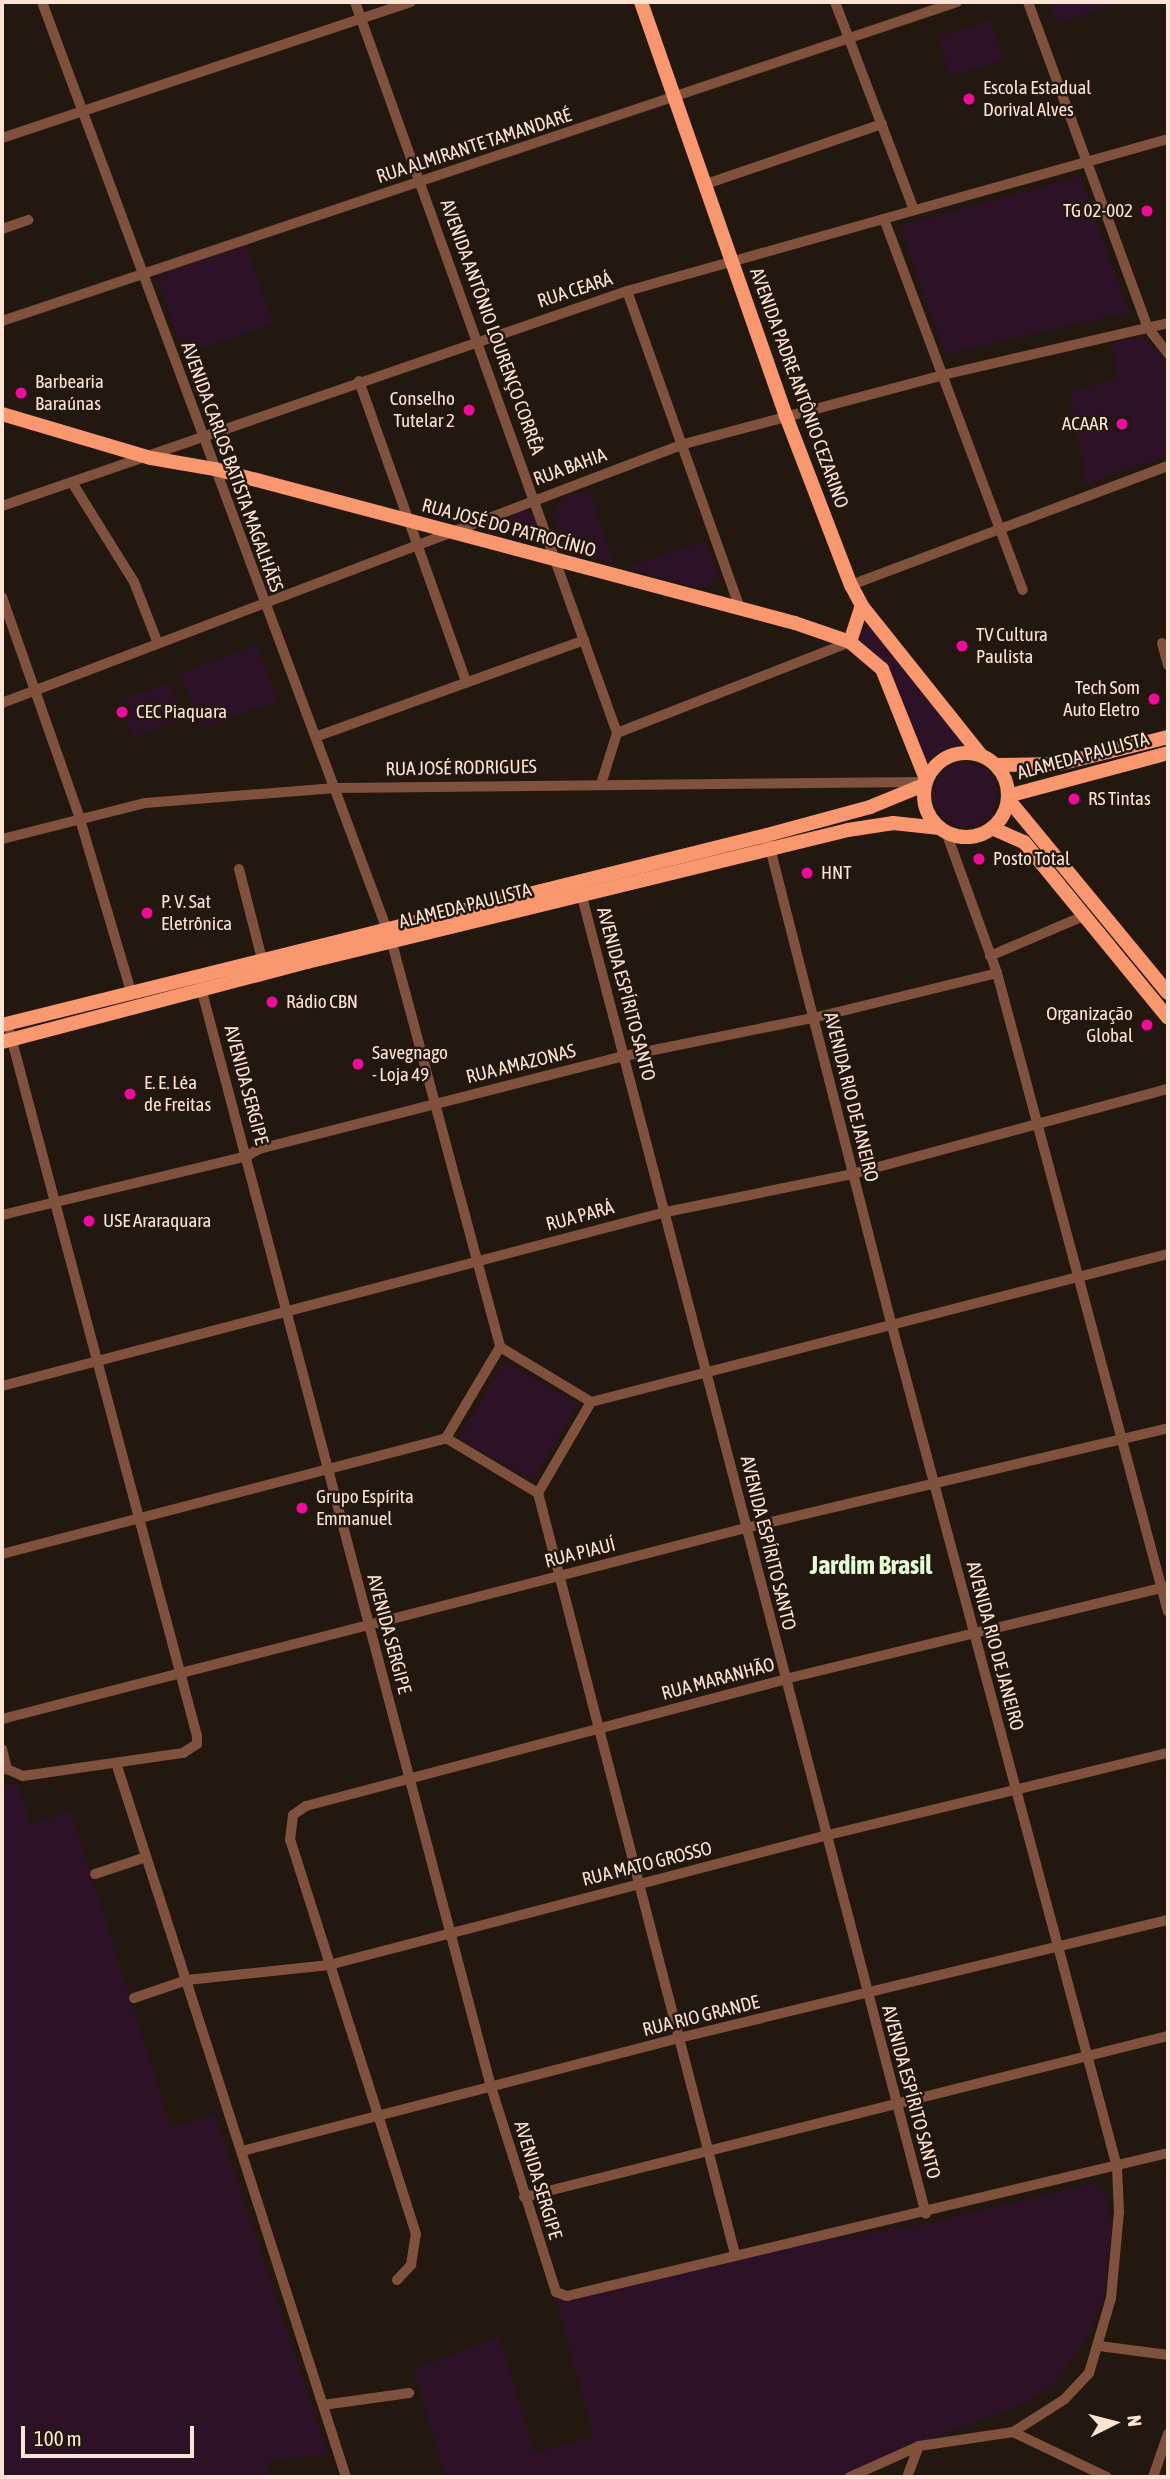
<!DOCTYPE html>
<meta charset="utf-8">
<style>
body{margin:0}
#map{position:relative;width:1170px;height:2479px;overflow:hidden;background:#23180f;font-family:"Asap Condensed",sans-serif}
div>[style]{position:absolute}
.green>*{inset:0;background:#2d1227;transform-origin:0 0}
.round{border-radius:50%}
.street>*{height:10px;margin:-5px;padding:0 5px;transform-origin:5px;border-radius:5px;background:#80513c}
.secondary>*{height:14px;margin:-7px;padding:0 7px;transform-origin:7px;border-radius:7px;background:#f9976e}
.secondary>.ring{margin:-7px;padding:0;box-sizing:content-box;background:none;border:14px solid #f9976e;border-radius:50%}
.dots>*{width:19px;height:19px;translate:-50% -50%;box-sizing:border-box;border:4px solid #23180f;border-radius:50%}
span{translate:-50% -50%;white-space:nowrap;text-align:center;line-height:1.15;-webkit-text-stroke:5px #23180f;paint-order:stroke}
.poi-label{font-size:19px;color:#fde3d3}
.left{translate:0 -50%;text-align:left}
.right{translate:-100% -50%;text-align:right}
.street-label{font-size:19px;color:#fde3d3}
.district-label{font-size:26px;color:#e4fdd5;font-weight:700}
.frame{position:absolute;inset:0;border:4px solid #fde3d3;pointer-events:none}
.north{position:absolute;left:1079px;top:2388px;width:70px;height:70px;-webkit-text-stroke:5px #23180f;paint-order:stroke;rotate:84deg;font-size:19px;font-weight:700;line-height:28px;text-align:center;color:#fde3d3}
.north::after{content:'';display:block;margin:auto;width:24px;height:32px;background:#fde3d3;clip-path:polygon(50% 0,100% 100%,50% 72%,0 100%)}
.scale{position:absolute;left:21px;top:2426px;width:173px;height:32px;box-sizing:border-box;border:4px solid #fde3d3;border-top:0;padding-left:9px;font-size:21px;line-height:24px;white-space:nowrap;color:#fde3d3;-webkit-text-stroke:5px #23180f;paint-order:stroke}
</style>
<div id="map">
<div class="green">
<i style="clip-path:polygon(1050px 2px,1122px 2px,1057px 24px)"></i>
<i style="left:991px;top:20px;width:41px;height:56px;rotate:72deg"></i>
<i style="clip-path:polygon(1080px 176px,1129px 312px,945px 354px,900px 226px)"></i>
<i style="left:246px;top:245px;width:83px;height:95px;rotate:71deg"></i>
<i style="clip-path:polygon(1142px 336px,1168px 363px,1168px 455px,1087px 484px,1069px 393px,1118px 378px,1112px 343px)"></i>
<i style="clip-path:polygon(588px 489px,613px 564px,564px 547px,552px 515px,563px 498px)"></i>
<i class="round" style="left:507px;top:511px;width:30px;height:30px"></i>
<i style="clip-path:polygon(706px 541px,718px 573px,710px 587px,700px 588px,625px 568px)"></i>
<i style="clip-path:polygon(868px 624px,963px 744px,940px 751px,924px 766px,881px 660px,861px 643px,861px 633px)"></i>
<i style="left:257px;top:645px;width:59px;height:81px;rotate:70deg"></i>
<i style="left:169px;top:682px;width:39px;height:54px;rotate:69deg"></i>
<i class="round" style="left:933px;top:763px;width:64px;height:64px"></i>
<i style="left:504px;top:1361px;width:85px;height:89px;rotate:30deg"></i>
<i style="clip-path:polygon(17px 1783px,31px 1825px,71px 1811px,171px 2128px,215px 2114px,328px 2454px,267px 2461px,270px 2477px,2px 2477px,2px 1785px)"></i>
<i style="clip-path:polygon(1093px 2183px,1105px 2193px,1112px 2227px,1105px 2292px,1092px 2330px,1055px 2383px,1023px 2404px,919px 2443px,848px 2477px,446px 2477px,413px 2370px,499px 2337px,535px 2453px,594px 2436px,556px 2301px,735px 2255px,930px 2223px)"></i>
</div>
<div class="street">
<i style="left:42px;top:2px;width:1004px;rotate:69.6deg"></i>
<i style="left:392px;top:943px;width:418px;rotate:75deg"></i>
<i style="left:500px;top:1347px;width:106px;rotate:31.1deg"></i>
<i style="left:355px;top:2px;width:777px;rotate:70.28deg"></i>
<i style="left:617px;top:733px;width:53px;rotate:107.4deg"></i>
<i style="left:835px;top:2px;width:222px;rotate:69.2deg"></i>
<i style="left:1028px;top:2px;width:347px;rotate:69.8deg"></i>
<i style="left:1148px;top:328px;width:33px;rotate:52deg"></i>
<i style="left:2px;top:138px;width:431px;rotate:-18.4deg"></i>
<i style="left:706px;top:184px;width:186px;rotate:-18.8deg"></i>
<i style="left:884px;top:219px;width:396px;rotate:69.5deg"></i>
<i style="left:2px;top:229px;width:28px;rotate:-19deg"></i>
<i style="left:627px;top:291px;width:337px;rotate:70.4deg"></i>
<i style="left:2px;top:321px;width:1007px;rotate:-18.47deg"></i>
<i style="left:359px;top:381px;width:319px;rotate:70.4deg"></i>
<i style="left:73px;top:484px;width:115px;rotate:58.1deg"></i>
<i style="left:134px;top:582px;width:63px;rotate:68.7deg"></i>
<i style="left:2px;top:506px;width:661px;rotate:-18.98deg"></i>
<i style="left:627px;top:291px;width:562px;rotate:-15.69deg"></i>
<i style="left:851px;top:585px;width:339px;rotate:-20.6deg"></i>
<i style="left:2px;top:597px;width:232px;rotate:70.6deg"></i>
<i style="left:79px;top:816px;width:184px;rotate:73.5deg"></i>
<i style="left:1162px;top:643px;width:23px;rotate:75deg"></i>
<i style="left:2px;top:703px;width:730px;rotate:-20.8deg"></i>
<i style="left:684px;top:444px;width:268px;rotate:-14.9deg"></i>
<i style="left:943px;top:375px;width:231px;rotate:-13deg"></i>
<i style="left:617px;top:733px;width:250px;rotate:-21.3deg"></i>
<i style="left:318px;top:736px;width:283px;rotate:-19.8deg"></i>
<i style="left:946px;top:832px;width:150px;rotate:70.1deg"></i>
<i style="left:997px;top:973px;width:661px;rotate:75.02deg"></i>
<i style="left:2px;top:839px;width:147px;rotate:-14.1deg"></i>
<i style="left:145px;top:803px;width:191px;rotate:-4.5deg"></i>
<i style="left:335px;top:788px;width:587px;rotate:-0.59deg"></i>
<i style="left:769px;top:844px;width:497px;rotate:75.7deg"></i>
<i style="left:892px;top:1326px;width:871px;rotate:75.02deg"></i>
<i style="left:1117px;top:2167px;width:45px;rotate:87.5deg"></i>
<i style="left:1119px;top:2212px;width:86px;rotate:95.3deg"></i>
<i style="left:1111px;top:2298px;width:78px;rotate:106.3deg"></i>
<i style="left:1089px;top:2373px;width:35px;rotate:133deg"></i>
<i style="left:1065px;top:2399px;width:62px;rotate:147.6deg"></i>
<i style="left:1013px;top:2432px;width:95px;rotate:171.5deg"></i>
<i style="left:919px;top:2446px;width:76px;rotate:155.8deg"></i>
<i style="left:239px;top:869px;width:93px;rotate:75.7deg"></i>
<i style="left:580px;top:889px;width:1369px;rotate:75.37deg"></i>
<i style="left:990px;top:956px;width:104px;rotate:-23.1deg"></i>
<i style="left:200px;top:984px;width:1141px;rotate:75.22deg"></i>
<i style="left:491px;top:2087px;width:215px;rotate:72.4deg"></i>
<i style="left:556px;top:2292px;width:12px;rotate:20deg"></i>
<i style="left:567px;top:2296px;width:618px;rotate:-13.38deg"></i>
<i style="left:2px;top:1215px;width:252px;rotate:-13.5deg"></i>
<i style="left:247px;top:1156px;width:14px;rotate:-30deg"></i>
<i style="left:259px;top:1149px;width:377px;rotate:-14.3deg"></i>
<i style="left:624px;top:1056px;width:193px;rotate:-11.4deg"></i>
<i style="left:813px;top:1018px;width:189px;rotate:-13.7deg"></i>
<i style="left:500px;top:1347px;width:106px;rotate:120.7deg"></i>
<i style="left:446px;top:1438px;width:107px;rotate:30.9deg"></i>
<i style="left:2px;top:1386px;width:686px;rotate:-14.68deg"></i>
<i style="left:666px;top:1212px;width:190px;rotate:-11.5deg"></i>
<i style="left:852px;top:1174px;width:327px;rotate:-15.1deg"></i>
<i style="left:591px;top:1402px;width:105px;rotate:120.2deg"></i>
<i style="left:538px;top:1493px;width:786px;rotate:75.49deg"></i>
<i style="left:591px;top:1402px;width:596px;rotate:-14.39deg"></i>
<i style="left:2px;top:1554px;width:459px;rotate:-14.6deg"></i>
<i style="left:2px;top:1719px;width:768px;rotate:-14.4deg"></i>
<i style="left:746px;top:1528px;width:434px;rotate:-13.3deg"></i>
<i style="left:2px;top:1749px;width:21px;rotate:76deg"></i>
<i style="left:7px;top:1769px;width:17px;rotate:24deg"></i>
<i style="left:23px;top:1776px;width:162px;rotate:-8.2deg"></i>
<i style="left:183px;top:1753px;width:17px;rotate:-33deg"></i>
<i style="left:197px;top:1744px;width:8px;rotate:-90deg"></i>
<i style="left:197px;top:1736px;width:727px;rotate:-104.9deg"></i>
<i style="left:117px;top:1766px;width:747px;rotate:72.15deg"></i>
<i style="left:95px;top:1874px;width:54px;rotate:-18.4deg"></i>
<i style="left:134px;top:1998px;width:56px;rotate:-18.8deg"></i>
<i style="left:187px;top:1980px;width:143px;rotate:-6deg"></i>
<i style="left:329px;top:1965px;width:512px;rotate:-14.61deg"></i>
<i style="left:824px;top:1836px;width:354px;rotate:-13.6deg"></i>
<i style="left:242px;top:2151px;width:451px;rotate:-14.5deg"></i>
<i style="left:679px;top:2038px;width:503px;rotate:-13.57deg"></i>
<i style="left:524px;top:2197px;width:664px;rotate:-14.04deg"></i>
<i style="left:397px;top:2280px;width:21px;rotate:-47deg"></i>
<i style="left:411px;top:2265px;width:31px;rotate:-81deg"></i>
<i style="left:416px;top:2234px;width:414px;rotate:-107.7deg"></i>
<i style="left:290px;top:1840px;width:25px;rotate:-83deg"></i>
<i style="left:293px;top:1815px;width:16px;rotate:-35deg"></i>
<i style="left:306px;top:1806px;width:496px;rotate:-14.8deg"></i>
<i style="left:785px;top:1679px;width:394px;rotate:-13.6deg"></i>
<i style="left:1099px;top:2346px;width:70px;rotate:7.4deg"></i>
<i style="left:323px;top:2405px;width:87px;rotate:-7.9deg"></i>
<i style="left:1013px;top:2432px;width:104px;rotate:25.6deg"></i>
<i style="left:907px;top:2477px;width:33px;rotate:-69deg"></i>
<i style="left:1153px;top:2477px;width:46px;rotate:-70.8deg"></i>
</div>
<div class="secondary">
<i style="left:641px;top:2px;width:439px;rotate:70.7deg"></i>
<i style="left:786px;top:416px;width:181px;rotate:69deg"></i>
<i style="left:851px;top:585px;width:24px;rotate:62deg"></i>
<i style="left:862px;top:606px;width:191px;rotate:51.4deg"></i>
<i style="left:2px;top:414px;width:155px;rotate:16.5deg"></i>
<i style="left:151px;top:458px;width:65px;rotate:9.8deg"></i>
<i style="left:215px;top:469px;width:600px;rotate:14.87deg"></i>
<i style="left:795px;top:623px;width:58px;rotate:19.1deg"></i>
<i style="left:850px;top:642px;width:42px;rotate:40.2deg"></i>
<i style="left:882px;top:669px;width:118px;rotate:68.2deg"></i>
<i style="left:850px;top:642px;width:38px;rotate:-72deg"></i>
<i class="ring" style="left:924px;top:753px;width:70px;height:70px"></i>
<i style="left:996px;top:765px;width:63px;rotate:-0.9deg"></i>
<i style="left:1059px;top:764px;width:112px;rotate:-13.9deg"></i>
<i style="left:1008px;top:796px;width:166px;rotate:-15deg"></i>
<i style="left:1008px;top:799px;width:251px;rotate:50.5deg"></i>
<i style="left:992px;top:828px;width:35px;rotate:24deg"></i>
<i style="left:1024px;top:842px;width:227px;rotate:50.7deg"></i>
<i style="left:2px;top:1025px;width:788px;rotate:-13.95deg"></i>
<i style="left:767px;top:835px;width:107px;rotate:-15.2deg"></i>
<i style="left:870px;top:807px;width:58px;rotate:-22.2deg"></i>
<i style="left:2px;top:1042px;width:315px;rotate:-14.7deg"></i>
<i style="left:307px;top:962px;width:557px;rotate:-13.71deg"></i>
<i style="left:848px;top:830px;width:46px;rotate:-8.8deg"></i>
<i style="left:893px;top:823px;width:47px;rotate:6.1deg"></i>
</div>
<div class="dots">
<i style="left:969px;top:99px;background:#f20a9e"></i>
<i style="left:1147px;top:211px;background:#f20a9e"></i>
<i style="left:21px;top:393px;background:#f20a9e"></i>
<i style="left:469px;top:410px;background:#f20a9e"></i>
<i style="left:1122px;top:424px;background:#f20a9e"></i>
<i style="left:962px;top:646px;background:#f20a9e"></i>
<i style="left:1154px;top:699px;background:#f20a9e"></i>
<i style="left:122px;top:712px;background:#f20a9e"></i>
<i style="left:1074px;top:799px;background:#f20a9e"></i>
<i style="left:979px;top:859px;background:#f20a9e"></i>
<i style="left:807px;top:873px;background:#f20a9e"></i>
<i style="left:147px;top:913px;background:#f20a9e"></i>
<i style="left:272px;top:1002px;background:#f20a9e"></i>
<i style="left:1147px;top:1025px;background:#f20a9e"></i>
<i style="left:358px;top:1064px;background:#f20a9e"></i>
<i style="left:130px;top:1094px;background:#f20a9e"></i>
<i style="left:89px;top:1221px;background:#f20a9e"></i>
<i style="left:302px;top:1508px;background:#f20a9e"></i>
</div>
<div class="poi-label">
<span class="left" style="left:983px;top:99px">Escola Estadual<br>Dorival Alves</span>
<span class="right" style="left:1133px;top:211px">TG 02-002</span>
<span class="left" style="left:35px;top:393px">Barbearia<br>Baraúnas</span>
<span class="right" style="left:455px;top:410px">Conselho<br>Tutelar 2</span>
<span class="right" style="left:1108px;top:424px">ACAAR</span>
<span class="left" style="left:976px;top:646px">TV Cultura<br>Paulista</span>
<span class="right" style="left:1140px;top:699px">Tech Som<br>Auto Eletro</span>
<span class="left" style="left:136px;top:712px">CEC Piaquara</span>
<span class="left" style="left:1088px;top:799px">RS Tintas</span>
<span class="left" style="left:993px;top:859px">Posto Total</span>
<span class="left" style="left:821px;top:873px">HNT</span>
<span class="left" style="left:161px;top:913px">P. V. Sat<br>Eletrônica</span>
<span class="left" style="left:286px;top:1002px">Rádio CBN</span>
<span class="right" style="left:1133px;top:1025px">Organização<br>Global</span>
<span class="left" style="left:372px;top:1064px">Savegnago<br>- Loja 49</span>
<span class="left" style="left:144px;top:1094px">E. E. Léa<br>de Freitas</span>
<span class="left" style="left:103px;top:1221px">USE Araraquara</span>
<span class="left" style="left:316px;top:1508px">Grupo Espírita<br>Emmanuel</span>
</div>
<div class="street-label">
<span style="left:474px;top:146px;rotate:-18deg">RUA ALMIRANTE TAMANDARÉ</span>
<span style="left:575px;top:290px;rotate:-18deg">RUA CEARÁ</span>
<span style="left:492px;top:327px;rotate:70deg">AVENIDA ANTÔNIO LOURENÇO CORRÊA</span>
<span style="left:799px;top:388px;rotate:70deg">AVENIDA PADRE ANTÔNIO CEZARINO</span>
<span style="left:232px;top:467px;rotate:70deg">AVENIDA CARLOS BATISTA MAGALHÃES</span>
<span style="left:570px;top:467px;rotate:-20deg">RUA BAHIA</span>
<span style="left:509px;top:528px;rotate:15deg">RUA JOSÉ DO PATROCÍNIO</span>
<span style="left:1083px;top:756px;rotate:-15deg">ALAMEDA PAULISTA</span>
<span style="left:461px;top:768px;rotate:-1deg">RUA JOSÉ RODRIGUES</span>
<span style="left:465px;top:906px;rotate:-14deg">ALAMEDA PAULISTA</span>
<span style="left:626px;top:994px;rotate:75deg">AVENIDA ESPÍRITO SANTO</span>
<span style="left:521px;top:1064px;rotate:-14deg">RUA AMAZONAS</span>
<span style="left:246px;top:1085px;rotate:75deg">AVENIDA SERGIPE</span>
<span style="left:851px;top:1097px;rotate:76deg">AVENIDA RIO DE JANEIRO</span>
<span style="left:580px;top:1216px;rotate:-15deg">RUA PARÁ</span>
<span style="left:768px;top:1543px;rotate:76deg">AVENIDA ESPÍRITO SANTO</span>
<span style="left:580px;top:1553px;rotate:-14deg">RUA PIAUÍ</span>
<span style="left:389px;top:1634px;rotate:75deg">AVENIDA SERGIPE</span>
<span style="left:995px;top:1646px;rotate:75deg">AVENIDA RIO DE JANEIRO</span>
<span style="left:718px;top:1679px;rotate:-15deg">RUA MARANHÃO</span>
<span style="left:647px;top:1864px;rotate:-14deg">RUA MATO GROSSO</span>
<span style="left:701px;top:2016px;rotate:-14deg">RUA RIO GRANDE</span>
<span style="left:911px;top:2092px;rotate:75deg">AVENIDA ESPÍRITO SANTO</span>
<span style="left:538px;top:2180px;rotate:73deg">AVENIDA SERGIPE</span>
</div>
<div class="district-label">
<span style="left:871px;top:1566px">Jardim Brasil</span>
</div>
<div class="frame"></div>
<div class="north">N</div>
<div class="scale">100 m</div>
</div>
